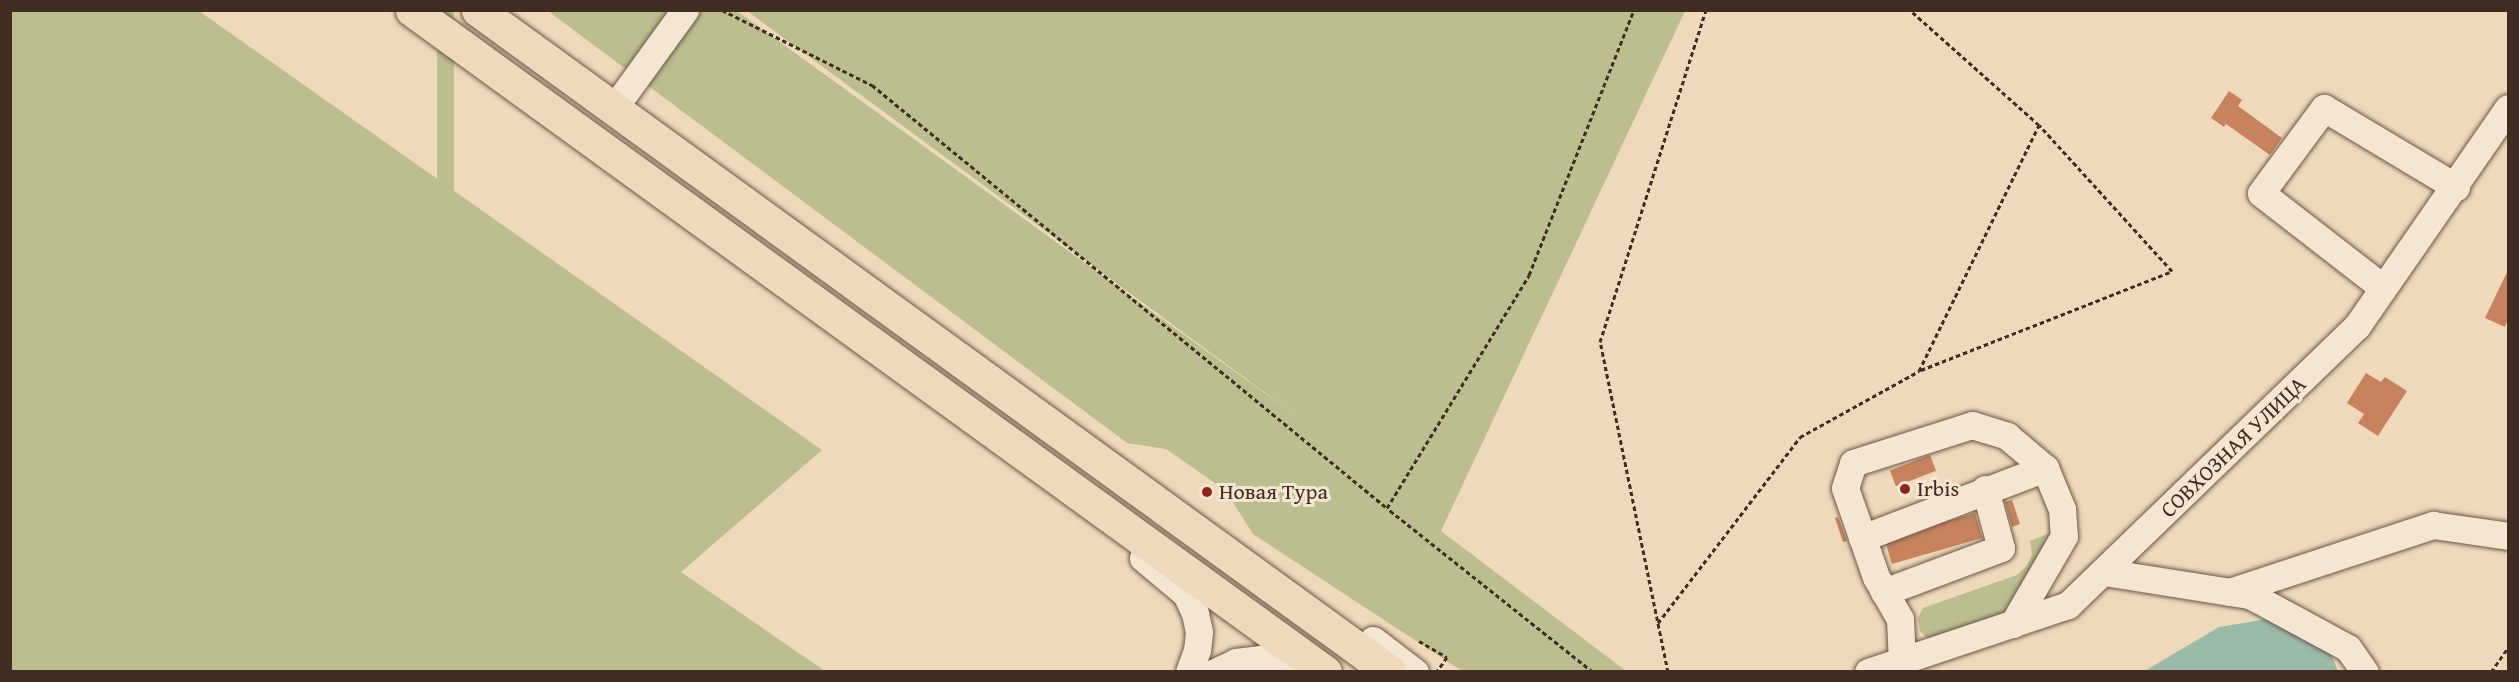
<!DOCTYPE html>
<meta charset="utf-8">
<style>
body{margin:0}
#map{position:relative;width:2519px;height:682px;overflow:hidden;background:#eed9ba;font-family:"Gentium Book Plus",serif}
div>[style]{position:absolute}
.green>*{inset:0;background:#bcbe8d;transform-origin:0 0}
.water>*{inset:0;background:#9bbba9}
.building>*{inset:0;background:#c8835e;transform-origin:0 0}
.path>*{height:3px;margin-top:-1.5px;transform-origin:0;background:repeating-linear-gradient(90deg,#412c21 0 4.5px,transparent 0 7.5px)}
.roads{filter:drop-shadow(0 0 2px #6c5747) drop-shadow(0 0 2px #6c5747)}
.minor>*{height:27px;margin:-13.5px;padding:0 13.5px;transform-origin:13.5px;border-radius:13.5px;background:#f4e6d2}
.highway>*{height:33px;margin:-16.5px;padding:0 16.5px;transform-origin:16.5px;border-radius:16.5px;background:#eed9ba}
.dots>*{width:16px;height:16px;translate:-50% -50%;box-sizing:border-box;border:3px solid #f4e6d2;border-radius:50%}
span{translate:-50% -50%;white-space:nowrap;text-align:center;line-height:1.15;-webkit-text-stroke:6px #f4e6d2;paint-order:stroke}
.street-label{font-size:22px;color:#412c21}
.poi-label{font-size:22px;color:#412c21}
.left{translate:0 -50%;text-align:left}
.frame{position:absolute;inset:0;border:12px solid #412c21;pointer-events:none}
</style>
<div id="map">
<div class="green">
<i style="clip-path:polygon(10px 11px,199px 11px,822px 450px,681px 572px,825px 671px,11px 671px)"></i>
<i style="left:437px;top:11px;width:17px;height:1128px"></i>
<i style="clip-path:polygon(548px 11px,737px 11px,1306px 423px,747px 11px,1685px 11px,1441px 531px,1626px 671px,1462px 671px,1253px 534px,1225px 490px,1166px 449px,1127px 443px)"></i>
<i style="clip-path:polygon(2050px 533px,2019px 600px,2001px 616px,1928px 639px,1920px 631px,1918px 618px,1923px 608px,2017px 575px,2027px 566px,2032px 555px,2030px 541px)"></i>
</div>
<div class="water">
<i style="clip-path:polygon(2268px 619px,2331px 654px,2338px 671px,2143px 672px,2219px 627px)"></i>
</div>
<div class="building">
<i style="clip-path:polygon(2229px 91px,2242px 100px,2238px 106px,2282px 138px,2270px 155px,2226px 124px,2224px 127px,2211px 118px)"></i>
<i style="clip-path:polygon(2508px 270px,2508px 320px,2505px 327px,2485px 318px)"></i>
<i style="clip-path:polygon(2366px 373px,2381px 382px,2385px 377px,2407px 391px,2378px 436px,2358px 423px,2364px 414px,2347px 403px)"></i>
<i style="left:1930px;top:455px;width:17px;height:43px;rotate:69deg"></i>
<i style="clip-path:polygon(2012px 500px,2020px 524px,2012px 527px,2005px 502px)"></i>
<i style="left:1975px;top:513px;width:26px;height:94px;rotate:74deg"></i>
<i style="clip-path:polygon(1838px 517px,1847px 541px,1843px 542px,1835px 518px)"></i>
</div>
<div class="path">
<i style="left:722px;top:10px;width:168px;rotate:26.6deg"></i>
<i style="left:872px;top:85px;width:666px;rotate:39.4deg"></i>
<i style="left:1921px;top:370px;width:270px;rotate:-21.5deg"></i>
<i style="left:2172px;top:271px;width:197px;rotate:-132.3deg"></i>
<i style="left:1658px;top:623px;width:234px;rotate:-52.6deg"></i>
<i style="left:1800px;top:437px;width:136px;rotate:-29deg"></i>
<i style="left:1919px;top:371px;width:274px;rotate:-64deg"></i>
<i style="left:2039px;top:125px;width:173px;rotate:-138.3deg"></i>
<i style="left:1419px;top:641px;width:32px;rotate:30deg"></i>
<i style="left:1447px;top:657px;width:16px;rotate:125deg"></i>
<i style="left:1593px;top:672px;width:263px;rotate:-141.5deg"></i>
<i style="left:1387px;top:508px;width:273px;rotate:-58.6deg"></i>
<i style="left:1529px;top:275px;width:285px;rotate:-68.4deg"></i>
<i style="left:1668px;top:672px;width:337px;rotate:-101.6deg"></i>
<i style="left:1600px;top:342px;width:349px;rotate:-72.3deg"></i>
<i style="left:2491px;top:672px;width:29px;rotate:-55deg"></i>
</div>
<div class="roads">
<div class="minor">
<i style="left:614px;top:108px;width:121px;rotate:-54.1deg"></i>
<i style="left:2382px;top:287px;width:153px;rotate:-142.2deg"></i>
<i style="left:2261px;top:193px;width:106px;rotate:-53.5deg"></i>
<i style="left:2324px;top:108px;width:154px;rotate:30.9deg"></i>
<i style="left:1862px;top:538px;width:196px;rotate:-20.9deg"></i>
<i style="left:1143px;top:558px;width:56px;rotate:39.9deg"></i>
<i style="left:1186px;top:594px;width:21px;rotate:65deg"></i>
<i style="left:1195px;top:613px;width:19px;rotate:78deg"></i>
<i style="left:1199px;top:632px;width:18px;rotate:96deg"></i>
<i style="left:1197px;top:650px;width:23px;rotate:110deg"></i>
<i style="left:2104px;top:572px;width:148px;rotate:9deg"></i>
<i style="left:2250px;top:595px;width:111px;rotate:28.4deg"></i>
<i style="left:2348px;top:648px;width:29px;rotate:55deg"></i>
<i style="left:1884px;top:592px;width:125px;rotate:-20.6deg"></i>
<i style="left:2001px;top:548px;width:61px;rotate:-105.2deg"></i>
<i style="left:2229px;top:592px;width:215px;rotate:-18.2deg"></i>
<i style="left:2433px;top:525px;width:76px;rotate:8.3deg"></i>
<i style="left:1373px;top:640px;width:53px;rotate:37.3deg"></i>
<i style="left:1902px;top:661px;width:42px;rotate:-92.7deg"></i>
<i style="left:1900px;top:619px;width:48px;rotate:-119.7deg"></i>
<i style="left:1876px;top:577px;width:94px;rotate:-109.2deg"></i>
<i style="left:1845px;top:488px;width:26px;rotate:-72deg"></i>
<i style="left:1853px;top:463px;width:125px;rotate:-17.7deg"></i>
<i style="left:1972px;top:425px;width:37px;rotate:17deg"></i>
<i style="left:2007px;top:436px;width:50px;rotate:40.1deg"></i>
<i style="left:2045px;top:468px;width:44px;rotate:67.5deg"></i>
<i style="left:2062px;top:509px;width:27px;rotate:86deg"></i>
<i style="left:2064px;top:536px;width:102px;rotate:120.1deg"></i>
<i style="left:1215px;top:672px;width:23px;rotate:-25deg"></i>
<i style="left:1236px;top:662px;width:25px;rotate:-7deg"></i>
<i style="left:1261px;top:659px;width:19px;rotate:12deg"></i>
<i style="left:1280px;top:663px;width:20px;rotate:27deg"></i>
<i style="left:1868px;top:672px;width:211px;rotate:-18.5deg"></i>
<i style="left:2068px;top:605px;width:402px;rotate:-44deg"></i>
<i style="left:2357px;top:326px;width:265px;rotate:-55.3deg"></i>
</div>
<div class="highway">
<i style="left:412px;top:10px;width:1128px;rotate:35.95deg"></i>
<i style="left:478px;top:10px;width:1127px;rotate:35.98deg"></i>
</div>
</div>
<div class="dots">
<i style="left:1905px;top:489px;background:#8f2418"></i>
<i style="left:1207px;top:492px;background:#8f2418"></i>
</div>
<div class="street-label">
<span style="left:2233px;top:447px;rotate:-44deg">СОВХОЗНАЯ УЛИЦА</span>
</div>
<div class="poi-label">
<span class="left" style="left:1917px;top:489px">Irbis</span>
<span class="left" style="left:1219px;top:492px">Новая Тура</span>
</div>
<div class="frame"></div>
</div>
